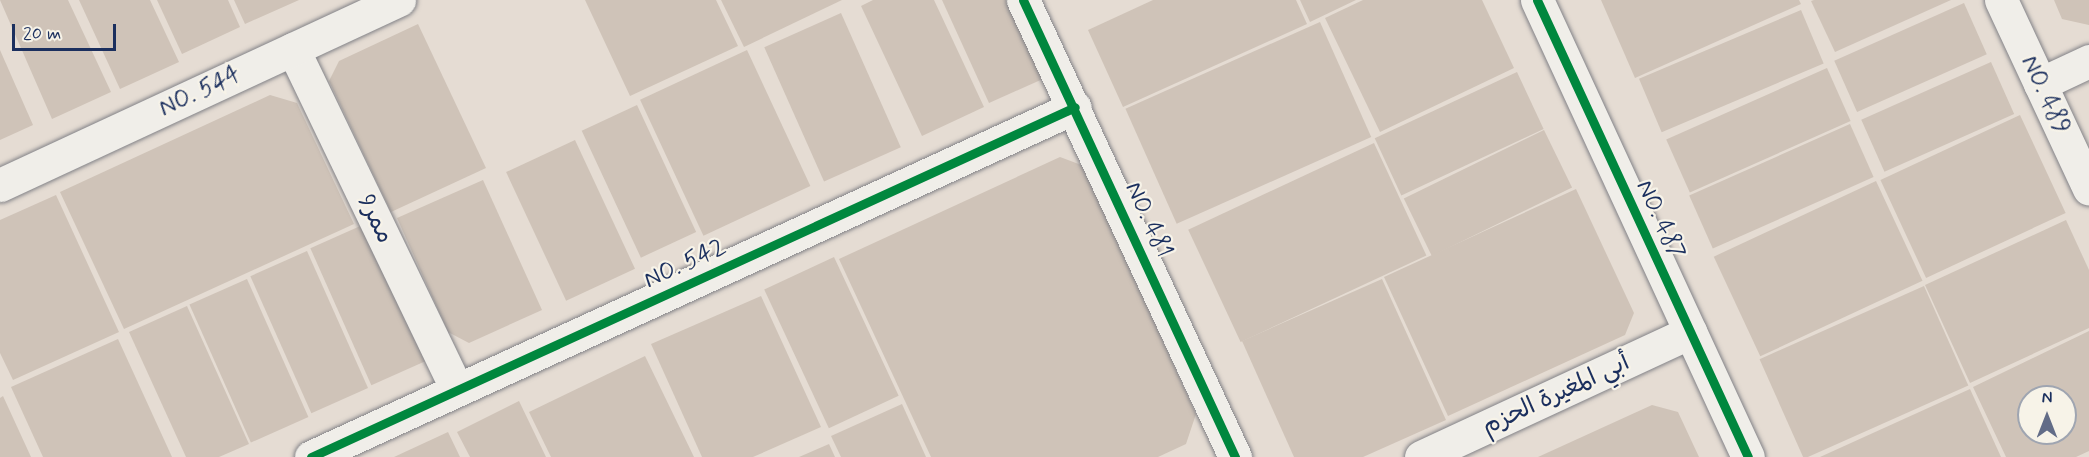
<!DOCTYPE html>
<meta charset="utf-8">
<style>
body{margin:0}
#map{position:relative;width:2089px;height:457px;overflow:hidden;background:#e5dcd3;font-family:Mynerve,"Playpen Sans Arabic",sans-serif}
div>[style]{position:absolute}
.building>*{inset:0;background:#cfc3b8;transform-origin:0 0}
.roads{filter:drop-shadow(0 0 2px #828287) drop-shadow(0 0 2px #828287)}
.minor>*{height:33px;margin:-16.5px;padding:0 16.5px;transform-origin:16.5px;border-radius:16.5px;background:#f0eee9}
.cycleway>*{height:9px;margin:-4.5px;padding:0 4.5px;transform-origin:4.5px;border-radius:4.5px;background:#00873e}
span{translate:-50% -50%;white-space:nowrap;text-align:center;line-height:1.15;-webkit-text-stroke:4.5px #f7f3e8;paint-order:stroke}
.street-label{font-size:24px;color:#1b2f5e}
.north{position:absolute;left:2017px;top:385px;width:60px;height:60px;box-sizing:border-box;background:#f7f3e8;border:2px solid #9fa5b1;border-radius:50%;rotate:0deg;font-size:16px;font-weight:700;line-height:24px;text-align:center;color:#1b2f5e}
.north::after{content:'';display:block;margin:auto;width:21px;height:27px;background:#626c87;clip-path:polygon(50% 0,100% 100%,50% 72%,0 100%)}
.scale{position:absolute;left:12px;top:24px;width:104px;height:27px;box-sizing:border-box;border:3px solid #1b2f5e;border-top:0;padding-left:8px;font-size:18px;line-height:21px;white-space:nowrap;color:#1b2f5e;-webkit-text-stroke:4px #f7f3e8;paint-order:stroke}
</style>
<div id="map">
<div class="building">
<i style="clip-path:polygon(0 0,68px 0,111px 92px,52px 119px)"></i>
<i style="clip-path:polygon(79px 0,150px 0,179px 62px,120px 89px)"></i>
<i style="clip-path:polygon(157px 0,228px 0,240px 27px,182px 54px)"></i>
<i style="clip-path:polygon(234px 0,299px 0,245px 24px)"></i>
<i style="clip-path:polygon(585px 0,716px 0,738px 46px,630px 96px)"></i>
<i style="clip-path:polygon(721px 0,842px 0,744px 47px)"></i>
<i style="clip-path:polygon(873px 0,934px 0,984px 107px,922px 136px,861px 6px)"></i>
<i style="clip-path:polygon(942px 0,1009px 0,1045px 78px,989px 103px)"></i>
<i style="clip-path:polygon(1153px 0,1296px 0,1307px 24px,1123px 107px,1088px 30px)"></i>
<i style="clip-path:polygon(1300px 0,1356px 0,1310px 22px)"></i>
<i style="clip-path:polygon(1363px 0,1482px 0,1514px 68px,1380px 132px,1325px 18px)"></i>
<i style="clip-path:polygon(1601px 0,1799px 0,1801px 4px,1635px 78px)"></i>
<i style="clip-path:polygon(1951px 0,1835px 52px,1811px 1px,1814px 0)"></i>
<i style="clip-path:polygon(2054px 0,2089px 0,2089px 25px,2062px 19px)"></i>
<i style="left:1964px;top:3px;width:56px;height:142px;rotate:66deg"></i>
<i style="left:1801px;top:10px;width:58px;height:176px;rotate:67deg"></i>
<i style="left:841px;top:13px;width:147px;height:84px;rotate:66deg"></i>
<i style="left:1320px;top:22px;width:126px;height:213px;rotate:66deg"></i>
<i style="clip-path:polygon(418px 24px,486px 168px,391px 212px,329px 81px,339px 61px)"></i>
<i style="clip-path:polygon(0 50px,33px 125px,0 140px)"></i>
<i style="left:747px;top:50px;width:150px;height:118px;rotate:65deg"></i>
<i style="left:1991px;top:62px;width:57px;height:142px;rotate:66deg"></i>
<i style="left:1827px;top:68px;width:58px;height:176px;rotate:66deg"></i>
<i style="left:1517px;top:72px;width:63px;height:157px;rotate:65deg"></i>
<i style="clip-path:polygon(270px 95px,297px 103px,354px 224px,124px 329px,60px 192px)"></i>
<i style="left:637px;top:105px;width:140px;height:61px;rotate:65deg"></i>
<i style="left:2020px;top:115px;width:108px;height:154px;rotate:65deg"></i>
<i style="left:1850px;top:124px;width:58px;height:176px;rotate:66deg"></i>
<i style="left:1544px;top:130px;width:64px;height:156px;rotate:64deg"></i>
<i style="left:575px;top:140px;width:142px;height:76px;rotate:65deg"></i>
<i style="left:1374px;top:143px;width:124px;height:205px;rotate:65deg"></i>
<i style="clip-path:polygon(1060px 157px,1084px 166px,1196px 414px,1186px 444px,1158px 457px,931px 457px,839px 259px)"></i>
<i style="clip-path:polygon(483px 180px,542px 310px,469px 343px,448px 332px,397px 218px)"></i>
<i style="left:1876px;top:181px;width:110px;height:179px;rotate:65deg"></i>
<i style="clip-path:polygon(1576px 189px,1634px 313px,1625px 335px,1448px 416px,1384px 277px)"></i>
<i style="clip-path:polygon(56px 195px,119px 332px,13px 380px,0 353px,0 220px)"></i>
<i style="clip-path:polygon(2066px 220px,2089px 270px,2089px 328px,1970px 383px,1925px 285px)"></i>
<i style="left:367px;top:223px;width:150px;height:62px;rotate:66deg"></i>
<i style="left:307px;top:251px;width:150px;height:62px;rotate:66deg"></i>
<i style="left:834px;top:257px;width:153px;height:77px;rotate:65deg"></i>
<i style="left:247px;top:279px;width:151px;height:63px;rotate:66deg"></i>
<i style="clip-path:polygon(1382px 279px,1446px 420px,1363px 457px,1294px 457px,1242px 341px)"></i>
<i style="left:1924px;top:286px;width:109px;height:180px;rotate:66deg"></i>
<i style="clip-path:polygon(761px 296px,821px 427px,753px 457px,702px 457px,651px 344px)"></i>
<i style="clip-path:polygon(187px 306px,249px 444px,219px 457px,186px 457px,129px 332px)"></i>
<i style="clip-path:polygon(evenodd,2089px 331px,2089px 451px,2076px 457px,2006px 457px,1973px 387px,2089px 331px,2029px 397px,2065px 397px,2065px 433px,2029px 433px,2029px 397px)"></i>
<i style="clip-path:polygon(118px 339px,172px 457px,43px 457px,11px 387px)"></i>
<i style="clip-path:polygon(645px 356px,694px 457px,551px 457px,529px 412px)"></i>
<i style="clip-path:polygon(1970px 389px,2001px 457px,1820px 457px)"></i>
<i style="clip-path:polygon(3px 396px,31px 457px,0 457px,0 398px)"></i>
<i style="clip-path:polygon(519px 401px,546px 457px,470px 457px,457px 432px)"></i>
<i style="clip-path:polygon(902px 404px,926px 457px,841px 457px,831px 436px)"></i>
<i style="clip-path:polygon(1652px 405px,1678px 412px,1699px 457px,1538px 457px)"></i>
<i style="clip-path:polygon(448px 432px,460px 457px,394px 457px)"></i>
<i style="clip-path:polygon(829px 444px,835px 457px,799px 457px)"></i>
</div>
<div class="roads">
<div class="minor">
<i style="left:1023px;top:0;width:504px;rotate:65.11deg"></i>
<i style="left:1537px;top:0;width:503px;rotate:65.22deg"></i>
<i style="left:2001px;top:0;width:208px;rotate:65deg"></i>
<i style="left:293px;top:49px;width:378px;rotate:64.3deg"></i>
<i style="left:2040px;top:84px;width:54px;rotate:-25.1deg"></i>
<i style="left:0;top:185px;width:440px;rotate:-24.9deg"></i>
<i style="left:311px;top:457px;width:840px;rotate:-24.61deg"></i>
<i style="left:1421px;top:457px;width:297px;rotate:-24.9deg"></i>
</div>
</div>
<div class="cycleway">
<i style="left:1023px;top:0;width:504px;rotate:65.11deg"></i>
<i style="left:1537px;top:0;width:503px;rotate:65.22deg"></i>
<i style="left:311px;top:457px;width:840px;rotate:-24.61deg"></i>
</div>
<div class="street-label">
<span style="left:200px;top:92px;rotate:-25deg">NO. 544</span>
<span style="left:2045px;top:95px;rotate:65deg">NO. 489</span>
<span style="left:375px;top:219px;rotate:64deg">ممر9</span>
<span style="left:1148px;top:220px;rotate:65deg">NO. 481</span>
<span style="left:1660px;top:220px;rotate:65deg">NO. 487</span>
<span style="left:685px;top:264px;rotate:-25deg">NO. 542</span>
<span style="left:1556px;top:395px;rotate:-25deg">أبي المغيرة الحزم</span>
</div>
<div class="north">N</div>
<div class="scale">20 m</div>
</div>
